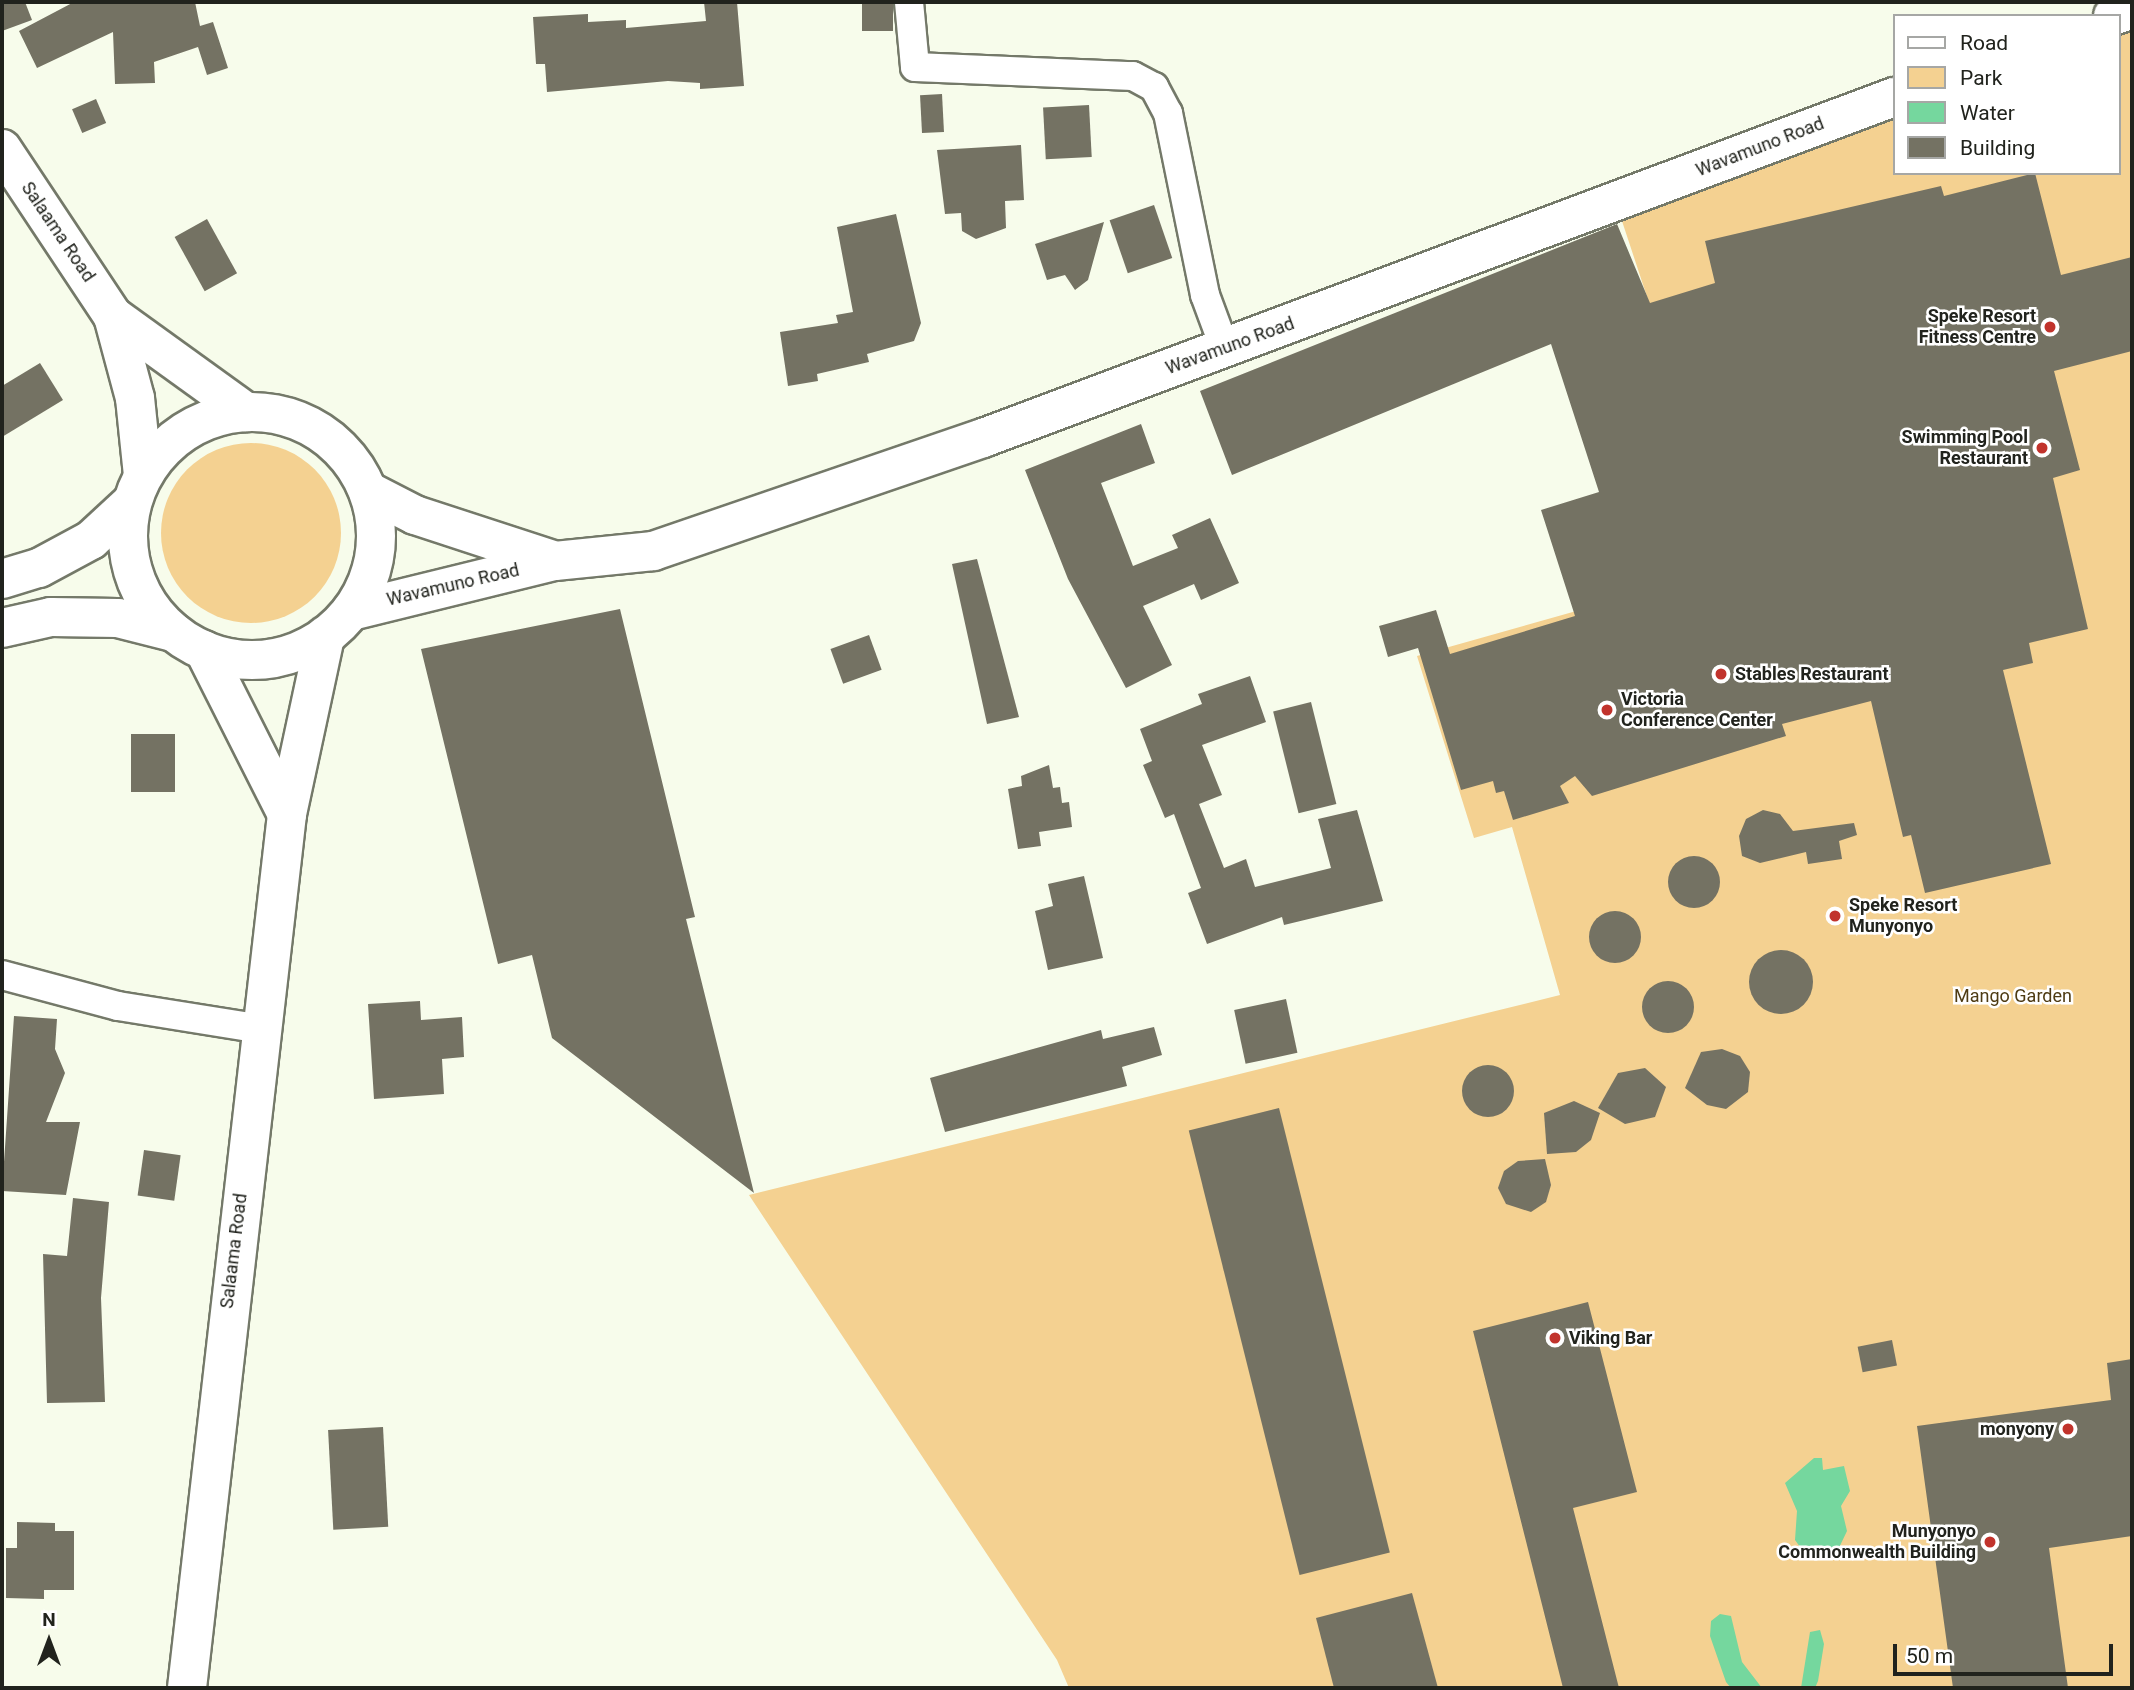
<!DOCTYPE html>
<style>
body{margin:0}
#map{position:relative;width:2134px;height:1690px;overflow:hidden;background:#f7fceb;font-family:Roboto,sans-serif}
div>[style]{position:absolute}
.green>*{inset:0;background:#f4d191}
.round{border-radius:50%}
.water>*{inset:0;background:#75d79e}
.building>*{inset:0;background:#747263;transform-origin:0 0}
.roads{filter:drop-shadow(2px 0 #747969) drop-shadow(-2px 0 #747969) drop-shadow(0 2px #747969) drop-shadow(0 -2px #747969)}
.street>*{height:28px;margin:-14px;padding:0 14px;transform-origin:14px;border-radius:14px;background:#fff}
.secondary>*{height:38px;margin:-19px;padding:0 19px;transform-origin:19px;border-radius:19px;background:#fff}
.secondary>.ring{margin:-19px;padding:0;box-sizing:content-box;background:none;border:38px solid #fff;border-radius:50%}
.highway>*{height:38px;margin:-19px;padding:0 19px;transform-origin:19px;border-radius:19px;background:#fff}
.dots>*{width:19px;height:19px;translate:-50% -50%;box-sizing:border-box;border:4px solid #fff;border-radius:50%}
span{translate:-50% -50%;white-space:nowrap;text-align:center;line-height:1.15;-webkit-text-stroke:5px #fff;paint-order:stroke}
.street-label{font-size:18px;color:#21231d}
.poi-label{font-size:18px;color:#21231d;font-weight:700}
.right{translate:-100% -50%;text-align:right}
.left{translate:0 -50%;text-align:left}
.park-label{font-size:18px;color:#4e3b13}
.frame{position:absolute;inset:0;border:4px solid #21231d;pointer-events:none}
.legend{position:absolute;left:1893px;top:14px;width:228px;height:161px;box-sizing:border-box;background:#fff;border:2px solid #a6a7a5;margin:0;padding:9px 12px;list-style:none;font-size:21px;color:#21231d}
.legend li{display:flex;align-items:center;gap:14px;height:35px}
.legend b{width:35px;border:2px solid #a6a7a5}
.north{position:absolute;left:14px;top:1606px;width:70px;height:70px;-webkit-text-stroke:5px #fff;paint-order:stroke;rotate:0deg;font-size:19px;font-weight:700;line-height:28px;text-align:center;color:#21231d}
.north::after{content:'';display:block;margin:auto;width:24px;height:32px;background:#21231d;clip-path:polygon(50% 0,100% 100%,50% 72%,0 100%)}
.scale{position:absolute;left:1893px;top:1644px;width:220px;height:32px;box-sizing:border-box;border:4px solid #21231d;border-top:0;padding-left:9px;font-size:21px;line-height:24px;white-space:nowrap;color:#21231d;-webkit-text-stroke:5px #fff;paint-order:stroke}
</style>
<div id="map">
<div class="green">
<div style="clip-path:polygon(2132px 26px,2132px 1688px,1069px 1688px,1057px 1660px,749px 1195px,1560px 995px,1512px 827px,1474px 838px,1417px 656px,1736px 566px,1620px 215px,1894px 114px,1894px 173px,2118px 173px,2118px 31px)"></div>
<div class="round" style="left:161px;top:443px;width:180px;height:180px"></div>
</div>
<div class="water">
<div style="clip-path:polygon(1814px 1458px,1822px 1458px,1823px 1470px,1844px 1466px,1850px 1491px,1841px 1506px,1847px 1531px,1837px 1552px,1821px 1547px,1808px 1558px,1795px 1540px,1797px 1511px,1785px 1483px)"></div>
<div style="clip-path:polygon(1720px 1614px,1731px 1616px,1742px 1662px,1762px 1688px,1731px 1688px,1726px 1682px,1710px 1636px,1711px 1621px)"></div>
<div style="clip-path:polygon(1820px 1630px,1824px 1644px,1818px 1681px,1815px 1688px,1801px 1688px,1810px 1632px)"></div>
</div>
<div class="building">
<div style="clip-path:polygon(2px 2px,25px 2px,32px 20px,2px 31px)"></div>
<div style="clip-path:polygon(74px 2px,195px 2px,200px 26px,213px 22px,228px 68px,207px 75px,198px 47px,154px 62px,155px 83px,115px 84px,113px 32px,37px 68px,19px 31px)"></div>
<div style="clip-path:polygon(704px 2px,737px 2px,744px 86px,700px 89px,700px 83px,668px 81px,547px 92px,545px 64px,536px 64px,533px 17px,588px 14px,588px 22px,626px 20px,626px 28px,706px 21px)"></div>
<div style="left:862px;top:2px;width:31px;height:29px"></div>
<div style="left:942px;top:94px;width:38px;height:22px;rotate:87deg"></div>
<div style="left:96px;top:99px;width:26px;height:26px;rotate:67deg"></div>
<div style="left:1089px;top:105px;width:52px;height:46px;rotate:87deg"></div>
<div style="clip-path:polygon(1021px 145px,1024px 200px,1005px 201px,1006px 228px,976px 239px,962px 231px,961px 213px,945px 214px,937px 150px)"></div>
<div style="clip-path:polygon(2035px 173px,2061px 275px,2132px 257px,2132px 351px,2054px 371px,2080px 470px,2053px 478px,2088px 629px,2029px 643px,2033px 663px,2003px 670px,2051px 864px,1925px 893px,1911px 835px,1903px 837px,1871px 701px,1782px 724px,1786px 736px,1592px 796px,1575px 776px,1560px 786px,1569px 803px,1513px 820px,1504px 791px,1496px 793px,1493px 781px,1461px 790px,1418px 648px,1388px 657px,1379px 626px,1436px 610px,1450px 654px,1575px 616px,1541px 510px,1599px 492px,1551px 344px,1232px 475px,1200px 391px,1617px 224px,1650px 303px,1715px 283px,1705px 241px,1941px 186px,1944px 196px)"></div>
<div style="left:1154px;top:205px;width:56px;height:47px;rotate:71deg"></div>
<div style="clip-path:polygon(896px 214px,921px 323px,914px 341px,867px 354px,869px 362px,817px 374px,818px 381px,788px 386px,780px 332px,838px 323px,836px 315px,853px 312px,837px 227px)"></div>
<div style="left:207px;top:219px;width:62px;height:37px;rotate:61deg"></div>
<div style="clip-path:polygon(1104px 222px,1088px 280px,1075px 290px,1065px 275px,1047px 280px,1035px 244px)"></div>
<div style="clip-path:polygon(40px 363px,63px 400px,2px 437px,2px 386px)"></div>
<div style="clip-path:polygon(1141px 424px,1155px 463px,1101px 483px,1133px 566px,1178px 548px,1172px 535px,1210px 518px,1239px 583px,1201px 600px,1194px 584px,1143px 606px,1172px 665px,1126px 688px,1068px 579px,1025px 470px)"></div>
<div style="clip-path:polygon(977px 559px,1019px 717px,987px 724px,952px 564px)"></div>
<div style="clip-path:polygon(620px 609px,695px 917px,686px 919px,754px 1193px,552px 1038px,532px 955px,498px 964px,421px 649px)"></div>
<div style="left:869px;top:635px;width:37px;height:41px;rotate:70deg"></div>
<div style="clip-path:polygon(1250px 676px,1266px 722px,1202px 745px,1222px 795px,1199px 804px,1224px 868px,1246px 859px,1255px 887px,1331px 868px,1318px 819px,1357px 810px,1383px 901px,1284px 925px,1282px 917px,1207px 944px,1188px 893px,1201px 888px,1174px 814px,1165px 818px,1143px 765px,1152px 761px,1140px 729px,1202px 704px,1198px 694px)"></div>
<div style="left:1311px;top:702px;width:105px;height:39px;rotate:76deg"></div>
<div style="left:131px;top:734px;width:44px;height:58px"></div>
<div style="clip-path:polygon(1049px 765px,1053px 788px,1060px 787px,1062px 803px,1069px 802px,1072px 827px,1039px 832px,1041px 846px,1018px 849px,1008px 789px,1022px 786px,1021px 776px)"></div>
<div style="clip-path:polygon(1763px 810px,1780px 814px,1793px 831px,1854px 823px,1857px 835px,1839px 841px,1842px 859px,1808px 864px,1806px 852px,1760px 863px,1742px 856px,1739px 836px,1746px 819px)"></div>
<div class="round" style="left:1668px;top:856px;width:52px;height:52px"></div>
<div style="clip-path:polygon(1084px 876px,1103px 958px,1048px 970px,1035px 911px,1053px 906px,1048px 884px)"></div>
<div class="round" style="left:1589px;top:911px;width:52px;height:52px"></div>
<div class="round" style="left:1749px;top:950px;width:64px;height:64px"></div>
<div class="round" style="left:1642px;top:981px;width:52px;height:52px"></div>
<div style="left:1286px;top:999px;width:55px;height:53px;rotate:78deg"></div>
<div style="clip-path:polygon(420px 1001px,421px 1020px,462px 1017px,464px 1057px,442px 1059px,444px 1094px,374px 1099px,368px 1004px)"></div>
<div style="clip-path:polygon(14px 1016px,57px 1019px,55px 1049px,65px 1073px,46px 1122px,80px 1122px,66px 1195px,2px 1191px)"></div>
<div style="clip-path:polygon(1154px 1027px,1162px 1055px,1122px 1067px,1127px 1086px,945px 1132px,930px 1078px,1101px 1030px,1103px 1039px)"></div>
<div style="clip-path:polygon(1722px 1049px,1740px 1056px,1750px 1072px,1748px 1092px,1726px 1109px,1707px 1105px,1685px 1088px,1701px 1052px)"></div>
<div class="round" style="left:1462px;top:1065px;width:52px;height:52px"></div>
<div style="clip-path:polygon(1645px 1068px,1666px 1087px,1655px 1117px,1625px 1124px,1598px 1108px,1618px 1073px)"></div>
<div style="clip-path:polygon(1574px 1101px,1600px 1113px,1591px 1140px,1576px 1152px,1547px 1154px,1544px 1113px)"></div>
<div style="left:1279px;top:1108px;width:458px;height:93px;rotate:76deg"></div>
<div style="left:144px;top:1150px;width:37px;height:46px;rotate:8deg"></div>
<div style="clip-path:polygon(1545px 1159px,1551px 1185px,1546px 1202px,1531px 1212px,1506px 1204px,1498px 1188px,1504px 1171px,1518px 1161px)"></div>
<div style="clip-path:polygon(73px 1198px,109px 1202px,101px 1298px,105px 1402px,47px 1403px,43px 1254px,67px 1256px)"></div>
<div style="clip-path:polygon(1588px 1302px,1637px 1492px,1573px 1508px,1619px 1688px,1563px 1688px,1473px 1331px)"></div>
<div style="left:1892px;top:1340px;width:26px;height:35px;rotate:79deg"></div>
<div style="clip-path:polygon(2132px 1359px,2132px 1536px,2049px 1548px,2068px 1688px,1953px 1688px,1917px 1426px,2111px 1400px,2107px 1363px)"></div>
<div style="left:383px;top:1427px;width:100px;height:55px;rotate:87deg"></div>
<div style="clip-path:polygon(17px 1522px,55px 1523px,55px 1531px,74px 1531px,74px 1590px,44px 1590px,44px 1599px,6px 1598px,6px 1548px,17px 1548px)"></div>
<div style="clip-path:polygon(1412px 1593px,1438px 1688px,1334px 1688px,1316px 1618px)"></div>
</div>
<div class="roads">
<div class="street">
<div style="left:909px;top:2px;width:65px;rotate:84.7deg"></div>
<div style="left:915px;top:67px;width:218px;rotate:2.4deg"></div>
<div style="left:1133px;top:76px;width:24px;rotate:28deg"></div>
<div style="left:1154px;top:87px;width:30px;rotate:62deg"></div>
<div style="left:1168px;top:113px;width:186px;rotate:78.5deg"></div>
<div style="left:1205px;top:295px;width:58px;rotate:69.7deg"></div>
<div style="left:2px;top:975px;width:120px;rotate:15deg"></div>
<div style="left:118px;top:1006px;width:145px;rotate:9.1deg"></div>
</div>
<div class="secondary">
<div style="left:2113px;top:16px;width:20px;rotate:-20deg"></div>
<div style="left:2px;top:149px;width:201px;rotate:56.4deg"></div>
<div style="left:113px;top:316px;width:85px;rotate:75deg"></div>
<div style="left:135px;top:398px;width:78px;rotate:84.1deg"></div>
<div style="left:113px;top:316px;width:164px;rotate:35.8deg"></div>
<div class="ring" style="left:128px;top:412px;width:210px;height:210px"></div>
<div style="left:368px;top:491px;width:53px;rotate:27.1deg"></div>
<div style="left:415px;top:515px;width:142px;rotate:18.1deg"></div>
<div style="left:351px;top:611px;width:210px;rotate:-13.8deg"></div>
<div style="left:555px;top:561px;width:99px;rotate:-5.8deg"></div>
<div style="left:653px;top:551px;width:349px;rotate:-18.9deg"></div>
<div style="left:983px;top:438px;width:973px;rotate:-20.52deg"></div>
<div style="left:204px;top:650px;width:184px;rotate:63.2deg"></div>
<div style="left:187px;top:1688px;width:880px;rotate:-83.47deg"></div>
<div style="left:287px;top:814px;width:182px;rotate:-77.9deg"></div>
</div>
<div class="highway">
<div style="left:2px;top:579px;width:39px;rotate:-17deg"></div>
<div style="left:39px;top:568px;width:59px;rotate:-28.3deg"></div>
<div style="left:91px;top:540px;width:56px;rotate:-42.8deg"></div>
<div style="left:2px;top:628px;width:50px;rotate:-12.7deg"></div>
<div style="left:51px;top:617px;width:67px;rotate:0.9deg"></div>
<div style="left:118px;top:618px;width:57px;rotate:14.3deg"></div>
</div>
</div>
<div class="dots">
<div style="left:2050px;top:327px;background:#c1332c"></div>
<div style="left:2042px;top:448px;background:#c1332c"></div>
<div style="left:1721px;top:674px;background:#c1332c"></div>
<div style="left:1607px;top:710px;background:#c1332c"></div>
<div style="left:1835px;top:916px;background:#c1332c"></div>
<div style="left:1555px;top:1338px;background:#c1332c"></div>
<div style="left:2068px;top:1429px;background:#c1332c"></div>
<div style="left:1990px;top:1542px;background:#c1332c"></div>
</div>
<div class="street-label">
<span style="left:1760px;top:147px;rotate:-21deg">Wavamuno Road</span>
<span style="left:58px;top:232px;rotate:56deg">Salaama Road</span>
<span style="left:1230px;top:346px;rotate:-20deg">Wavamuno Road</span>
<span style="left:453px;top:585px;rotate:-13deg">Wavamuno Road</span>
<span style="left:234px;top:1251px;rotate:-83deg">Salaama Road</span>
</div>
<div class="poi-label">
<span class="right" style="left:2036px;top:327px">Speke Resort<br>Fitness Centre</span>
<span class="right" style="left:2028px;top:448px">Swimming Pool<br>Restaurant</span>
<span class="left" style="left:1735px;top:674px">Stables Restaurant</span>
<span class="left" style="left:1621px;top:710px">Victoria<br>Conference Center</span>
<span class="left" style="left:1849px;top:916px">Speke Resort<br>Munyonyo</span>
<span class="left" style="left:1569px;top:1338px">Viking Bar</span>
<span class="right" style="left:2054px;top:1429px">monyony</span>
<span class="right" style="left:1976px;top:1542px">Munyonyo<br>Commonwealth Building</span>
</div>
<div class="park-label">
<span style="left:2013px;top:996px">Mango Garden</span>
</div>
<div class="frame"></div>
<ul class="legend">
<li><b style="height:9px;background:#fff"></b>Road</li>
<li><b style="height:19px;background:#f4d191"></b>Park</li>
<li><b style="height:19px;background:#75d79e"></b>Water</li>
<li><b style="height:19px;background:#747263"></b>Building</li>
</ul>
<div class="north">N</div>
<div class="scale">50 m</div>
</div>
